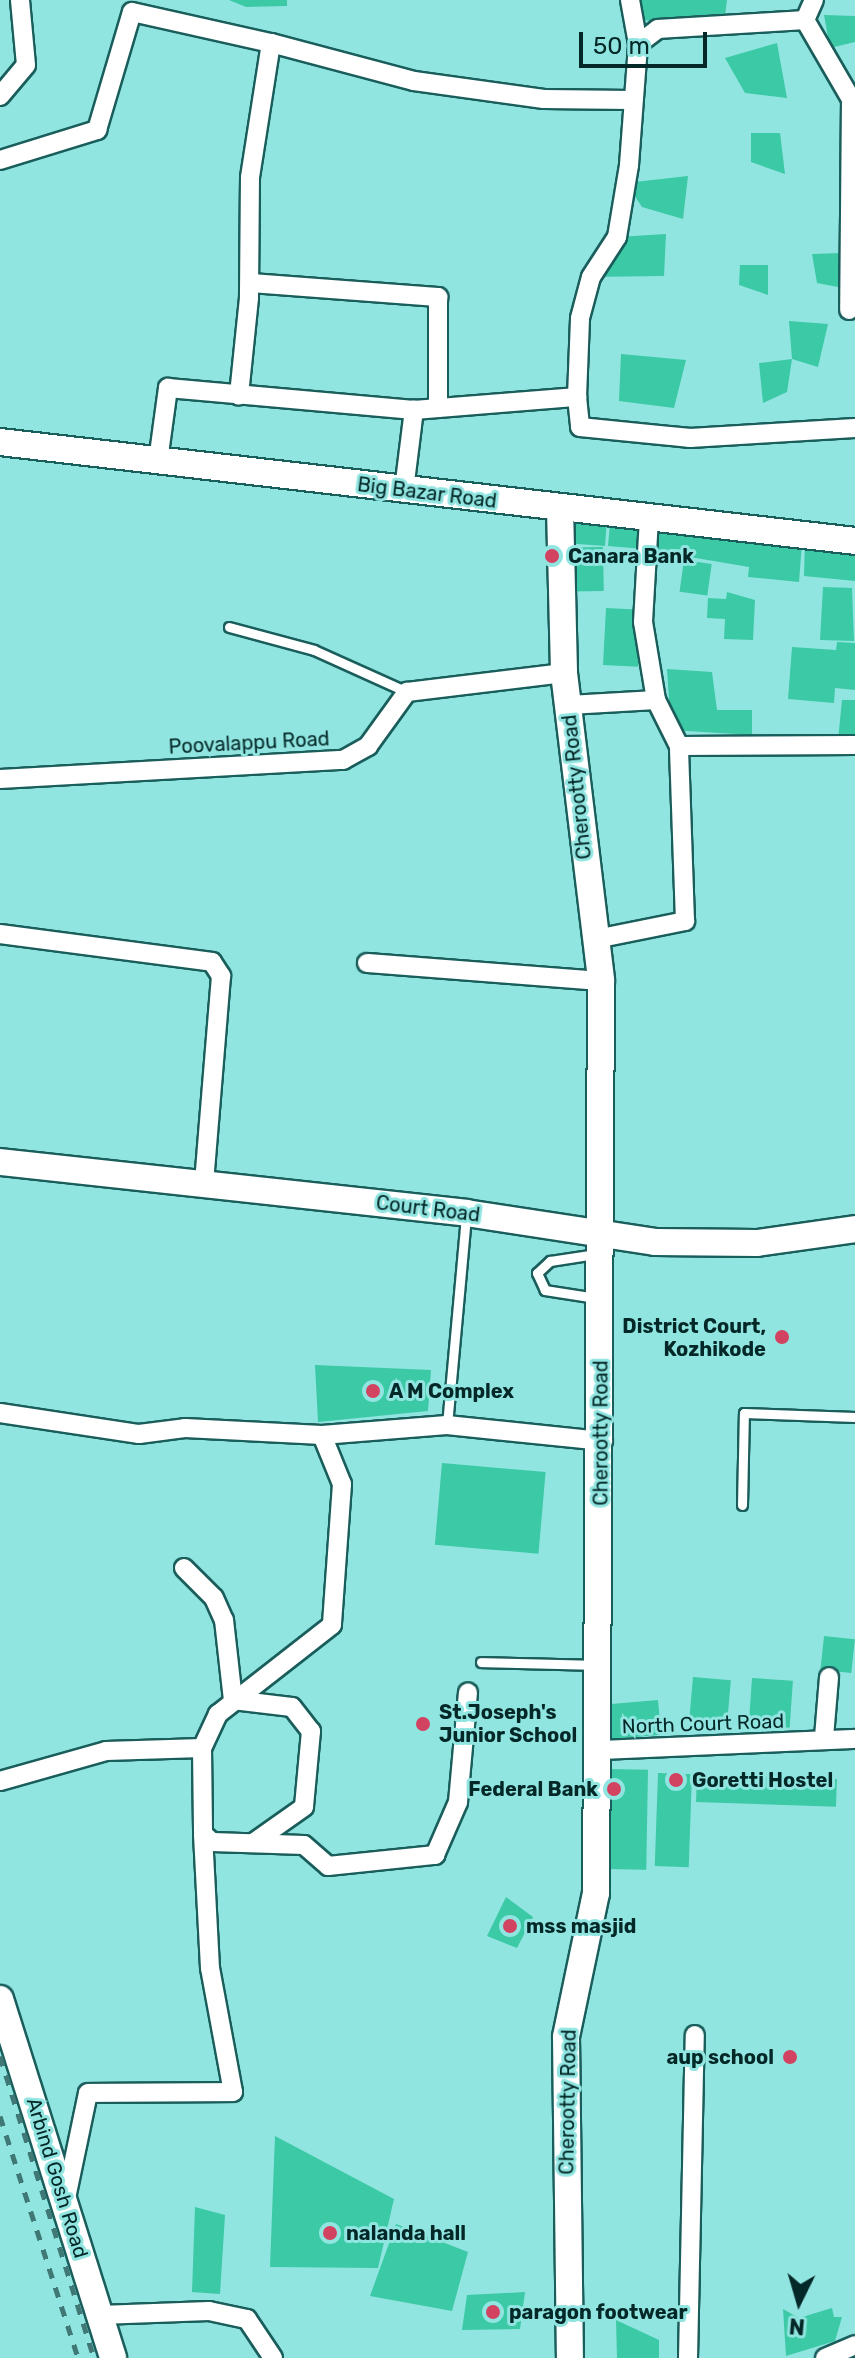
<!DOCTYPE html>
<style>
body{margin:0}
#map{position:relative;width:855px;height:2358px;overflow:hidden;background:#91e5e1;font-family:Rubik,sans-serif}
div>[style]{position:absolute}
.building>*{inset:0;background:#3cc9a5;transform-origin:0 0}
.roads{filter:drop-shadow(2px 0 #1a5e5c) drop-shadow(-2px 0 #1a5e5c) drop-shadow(0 2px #1a5e5c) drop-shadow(0 -2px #1a5e5c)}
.lane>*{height:9px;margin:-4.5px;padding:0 4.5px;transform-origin:4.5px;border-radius:4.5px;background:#fff}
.street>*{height:18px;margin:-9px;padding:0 9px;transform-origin:9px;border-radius:9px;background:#fff}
.secondary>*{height:26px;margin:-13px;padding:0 13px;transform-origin:13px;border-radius:13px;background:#fff}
.rail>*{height:5px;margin-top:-2.5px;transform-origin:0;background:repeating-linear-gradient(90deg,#3f7875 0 10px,transparent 0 20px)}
.dots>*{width:22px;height:22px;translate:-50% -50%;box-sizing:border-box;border:4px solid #91e5e1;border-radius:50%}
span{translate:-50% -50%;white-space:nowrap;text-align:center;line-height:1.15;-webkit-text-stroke:6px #91e5e1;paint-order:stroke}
.street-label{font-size:20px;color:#032827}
.poi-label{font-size:20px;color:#032827;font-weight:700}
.left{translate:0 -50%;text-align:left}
.right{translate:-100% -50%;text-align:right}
.north{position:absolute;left:759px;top:2262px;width:80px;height:80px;-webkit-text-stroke:6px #91e5e1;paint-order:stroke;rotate:185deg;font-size:22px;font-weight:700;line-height:32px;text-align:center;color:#032827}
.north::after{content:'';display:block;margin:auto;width:28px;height:36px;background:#032827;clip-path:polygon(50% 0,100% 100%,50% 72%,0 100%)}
.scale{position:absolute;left:579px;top:32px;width:128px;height:36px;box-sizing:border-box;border:4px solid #032827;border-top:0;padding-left:10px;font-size:24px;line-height:28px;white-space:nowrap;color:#032827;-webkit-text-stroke:6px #91e5e1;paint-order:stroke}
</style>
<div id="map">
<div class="building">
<div style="clip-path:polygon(229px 0,287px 0,287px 6px,246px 7px)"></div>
<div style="clip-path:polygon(640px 0,727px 0,724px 24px,634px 20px)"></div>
<div style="clip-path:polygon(824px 15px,855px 16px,855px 42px,830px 48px)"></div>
<div style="clip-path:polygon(777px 43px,787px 98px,745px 93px,725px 58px)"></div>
<div style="clip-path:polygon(751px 133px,780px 133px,785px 174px,751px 162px)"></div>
<div style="clip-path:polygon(688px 176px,683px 219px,642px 207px,626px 183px)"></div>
<div style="clip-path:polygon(666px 234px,664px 276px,591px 277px,617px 237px)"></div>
<div style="clip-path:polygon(841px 253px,838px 287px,817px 283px,812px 254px)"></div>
<div style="clip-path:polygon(740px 265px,768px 265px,768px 295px,739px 285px)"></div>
<div style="clip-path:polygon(789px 321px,828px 324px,818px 367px,792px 359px,787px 392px,763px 403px,759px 363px,792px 359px)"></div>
<div style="clip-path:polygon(621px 354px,686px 360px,674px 408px,619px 401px)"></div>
<div style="clip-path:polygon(571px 517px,607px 520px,605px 546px,563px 543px)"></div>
<div style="left:610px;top:523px;width:36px;height:23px;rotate:5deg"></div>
<div style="clip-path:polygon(653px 528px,802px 543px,799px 582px,748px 577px,749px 567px,660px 552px,652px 548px)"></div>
<div style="clip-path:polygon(805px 540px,855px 546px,855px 581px,804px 576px)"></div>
<div style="left:603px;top:547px;width:44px;height:33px;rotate:89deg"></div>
<div style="left:684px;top:560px;width:28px;height:32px;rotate:8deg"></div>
<div style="clip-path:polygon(823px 587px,852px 588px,854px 641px,820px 640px)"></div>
<div style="clip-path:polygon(727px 592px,755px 600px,753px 640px,724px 639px,725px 619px,707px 618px,708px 598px,726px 599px)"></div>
<div style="left:606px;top:608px;width:35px;height:57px;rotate:3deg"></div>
<div style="clip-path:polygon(837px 642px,855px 643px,855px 690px,835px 688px,834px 703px,788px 699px,792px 647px,836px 650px)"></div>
<div style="clip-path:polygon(667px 669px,712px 672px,717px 710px,752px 710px,752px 735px,671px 730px)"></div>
<div style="clip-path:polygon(842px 700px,855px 700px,855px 740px,838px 740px)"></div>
<div style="clip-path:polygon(315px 1365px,431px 1370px,428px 1411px,318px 1422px)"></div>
<div style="left:442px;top:1463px;width:104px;height:82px;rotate:5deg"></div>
<div style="left:824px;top:1636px;width:31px;height:34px;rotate:6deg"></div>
<div style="left:693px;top:1677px;width:38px;height:45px;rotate:5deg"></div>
<div style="left:752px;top:1678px;width:41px;height:47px;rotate:4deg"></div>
<div style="left:658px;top:1700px;width:35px;height:53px;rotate:85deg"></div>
<div style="left:608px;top:1769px;width:40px;height:100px;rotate:1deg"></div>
<div style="left:658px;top:1773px;width:34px;height:93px;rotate:2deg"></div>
<div style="left:697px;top:1774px;width:140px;height:28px;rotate:2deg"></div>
<div style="clip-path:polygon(506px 1897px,533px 1917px,517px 1948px,487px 1936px)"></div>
<div style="clip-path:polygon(275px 2136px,394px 2199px,378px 2268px,270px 2267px)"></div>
<div style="clip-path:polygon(195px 2207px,225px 2215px,220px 2294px,192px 2292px)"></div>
<div style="clip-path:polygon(396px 2224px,468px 2252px,452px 2311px,370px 2296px)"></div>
<div style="clip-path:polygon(525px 2292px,520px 2329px,462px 2330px,467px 2295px)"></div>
<div style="clip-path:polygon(832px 2308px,834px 2317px,842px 2317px,835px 2341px,786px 2356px,783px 2309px,799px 2318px)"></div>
<div style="clip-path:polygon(616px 2320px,659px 2340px,659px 2358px,617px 2358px)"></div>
</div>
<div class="roads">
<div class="lane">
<div style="left:229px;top:627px;width:88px;rotate:15.1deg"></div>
<div style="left:314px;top:650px;width:102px;rotate:24.3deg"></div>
<div style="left:596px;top:1298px;width:52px;rotate:-171.1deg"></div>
<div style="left:545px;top:1290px;width:19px;rotate:-115deg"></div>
<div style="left:537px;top:1273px;width:18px;rotate:-43deg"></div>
<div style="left:550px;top:1261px;width:47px;rotate:-8.7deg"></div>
<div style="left:447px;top:1425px;width:209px;rotate:-84.8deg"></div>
<div style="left:742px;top:1505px;width:92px;rotate:-88.8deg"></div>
<div style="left:744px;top:1413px;width:111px;rotate:2.1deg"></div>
<div style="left:481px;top:1662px;width:114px;rotate:1.5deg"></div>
</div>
<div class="street">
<div style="left:805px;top:20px;width:91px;rotate:59.8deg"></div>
<div style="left:851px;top:99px;width:211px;rotate:90.5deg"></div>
<div style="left:805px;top:20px;width:22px;rotate:-66deg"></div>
<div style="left:271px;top:43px;width:148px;rotate:14.9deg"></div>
<div style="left:414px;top:81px;width:131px;rotate:7.9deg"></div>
<div style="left:544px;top:99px;width:87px;rotate:0.7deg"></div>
<div style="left:638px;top:44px;width:25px;rotate:-37deg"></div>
<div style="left:658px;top:29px;width:147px;rotate:-3.5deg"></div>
<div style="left:0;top:96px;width:40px;rotate:-50deg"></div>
<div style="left:26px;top:65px;width:65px;rotate:-95.3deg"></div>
<div style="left:0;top:160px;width:102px;rotate:-17.2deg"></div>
<div style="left:97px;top:130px;width:123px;rotate:-73.5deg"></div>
<div style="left:132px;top:12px;width:142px;rotate:12.6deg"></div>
<div style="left:271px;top:43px;width:136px;rotate:98.9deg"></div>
<div style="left:250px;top:177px;width:121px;rotate:90.5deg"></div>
<div style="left:249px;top:298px;width:98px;rotate:95.9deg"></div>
<div style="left:250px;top:283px;width:189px;rotate:4.3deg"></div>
<div style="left:438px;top:297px;width:111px;rotate:90deg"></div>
<div style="left:577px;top:397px;width:79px;rotate:-87.8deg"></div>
<div style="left:580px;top:318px;width:42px;rotate:-75deg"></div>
<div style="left:591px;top:277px;width:48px;rotate:-57deg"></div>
<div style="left:617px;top:237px;width:73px;rotate:-80.5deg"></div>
<div style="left:629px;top:165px;width:121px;rotate:-85.7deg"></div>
<div style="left:638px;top:44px;width:45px;rotate:-100.3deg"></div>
<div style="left:158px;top:461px;width:74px;rotate:-82.2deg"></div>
<div style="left:168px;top:388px;width:247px;rotate:5.1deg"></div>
<div style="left:414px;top:410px;width:164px;rotate:-4.6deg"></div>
<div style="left:577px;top:397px;width:30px;rotate:84deg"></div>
<div style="left:580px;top:427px;width:111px;rotate:5.7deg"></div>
<div style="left:690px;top:438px;width:165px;rotate:-3.5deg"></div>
<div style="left:404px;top:490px;width:81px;rotate:-82.9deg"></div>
<div style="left:649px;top:518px;width:104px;rotate:93.3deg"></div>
<div style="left:643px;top:622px;width:79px;rotate:80.5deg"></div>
<div style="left:569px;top:705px;width:87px;rotate:-3.3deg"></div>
<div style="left:656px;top:700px;width:51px;rotate:63.4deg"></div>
<div style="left:679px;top:746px;width:176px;rotate:-0.3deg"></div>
<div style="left:0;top:779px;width:344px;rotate:-3.2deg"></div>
<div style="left:343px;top:760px;width:29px;rotate:-29deg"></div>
<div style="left:368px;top:746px;width:67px;rotate:-54.2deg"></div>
<div style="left:407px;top:692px;width:158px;rotate:-6.9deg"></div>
<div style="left:0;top:934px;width:214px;rotate:7.5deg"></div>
<div style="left:212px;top:962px;width:17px;rotate:57deg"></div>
<div style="left:221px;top:976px;width:209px;rotate:94.7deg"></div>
<div style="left:596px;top:939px;width:91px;rotate:-11.4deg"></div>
<div style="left:685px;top:921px;width:175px;rotate:-92deg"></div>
<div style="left:367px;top:963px;width:235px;rotate:4.4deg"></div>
<div style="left:0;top:1413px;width:141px;rotate:8.6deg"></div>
<div style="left:139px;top:1434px;width:46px;rotate:-7.4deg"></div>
<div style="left:185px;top:1428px;width:137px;rotate:2.9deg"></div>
<div style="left:322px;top:1435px;width:125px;rotate:-4.6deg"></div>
<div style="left:447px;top:1425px;width:157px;rotate:5.9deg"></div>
<div style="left:322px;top:1435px;width:53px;rotate:67.8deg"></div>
<div style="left:342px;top:1484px;width:141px;rotate:94.1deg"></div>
<div style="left:332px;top:1625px;width:145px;rotate:142deg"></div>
<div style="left:218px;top:1714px;width:38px;rotate:115deg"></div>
<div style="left:202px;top:1748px;width:86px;rotate:89.3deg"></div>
<div style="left:203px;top:1834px;width:12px;rotate:42deg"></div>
<div style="left:212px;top:1842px;width:92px;rotate:1.9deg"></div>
<div style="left:304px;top:1845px;width:32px;rotate:41deg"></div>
<div style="left:328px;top:1866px;width:108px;rotate:-5.9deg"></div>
<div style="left:435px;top:1855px;width:58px;rotate:-66.5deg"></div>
<div style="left:458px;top:1802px;width:110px;rotate:-84.8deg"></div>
<div style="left:184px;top:1568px;width:42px;rotate:45deg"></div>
<div style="left:214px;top:1598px;width:24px;rotate:66deg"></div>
<div style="left:224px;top:1620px;width:81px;rotate:83.6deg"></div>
<div style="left:233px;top:1700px;width:59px;rotate:6.8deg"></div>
<div style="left:292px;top:1707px;width:31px;rotate:52deg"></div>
<div style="left:311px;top:1731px;width:76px;rotate:95.3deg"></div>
<div style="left:304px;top:1807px;width:62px;rotate:144.8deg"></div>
<div style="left:824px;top:1737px;width:60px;rotate:-85.2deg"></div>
<div style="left:599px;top:1750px;width:256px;rotate:-2.5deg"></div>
<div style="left:0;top:1781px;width:110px;rotate:-15.8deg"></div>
<div style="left:106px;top:1751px;width:96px;rotate:-1.8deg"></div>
<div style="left:65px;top:2203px;width:112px;rotate:-78.2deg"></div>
<div style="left:88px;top:2093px;width:145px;rotate:-0.4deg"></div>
<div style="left:233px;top:2092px;width:126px;rotate:-100.5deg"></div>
<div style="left:210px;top:1968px;width:134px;rotate:-93deg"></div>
<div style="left:100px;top:2315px;width:109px;rotate:-2.1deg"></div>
<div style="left:209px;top:2311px;width:39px;rotate:12deg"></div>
<div style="left:247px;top:2319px;width:47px;rotate:56.3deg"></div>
<div style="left:688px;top:2358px;width:323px;rotate:-88.8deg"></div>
<div style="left:825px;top:2358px;width:33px;rotate:-23deg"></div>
</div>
<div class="secondary">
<div style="left:0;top:442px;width:861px;rotate:6.6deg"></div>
<div style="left:560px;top:508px;width:165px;rotate:88.6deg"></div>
<div style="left:564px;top:673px;width:310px;rotate:83.1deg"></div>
<div style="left:601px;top:981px;width:912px;rotate:90.31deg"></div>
<div style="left:596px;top:1893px;width:147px;rotate:101.8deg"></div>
<div style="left:566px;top:2037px;width:321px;rotate:89.3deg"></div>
<div style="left:0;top:1162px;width:469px;rotate:6.2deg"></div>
<div style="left:466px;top:1213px;width:191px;rotate:8.7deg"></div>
<div style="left:655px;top:1242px;width:102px;rotate:0.6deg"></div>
<div style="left:757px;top:1243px;width:99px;rotate:-8.1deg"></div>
<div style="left:0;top:1999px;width:376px;rotate:72.5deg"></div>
</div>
</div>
<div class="rail">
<div style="left:0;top:2056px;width:316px;rotate:72.7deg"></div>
<div style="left:0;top:2116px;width:254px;rotate:72.1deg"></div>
</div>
<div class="dots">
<div style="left:552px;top:556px;background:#d24261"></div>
<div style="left:782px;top:1337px;background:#d24261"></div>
<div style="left:373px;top:1391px;background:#d24261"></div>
<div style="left:423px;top:1724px;background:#d24261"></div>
<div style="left:676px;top:1780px;background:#d24261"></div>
<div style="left:614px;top:1789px;background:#d24261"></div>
<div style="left:510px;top:1926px;background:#d24261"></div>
<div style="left:790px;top:2057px;background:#d24261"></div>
<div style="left:330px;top:2233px;background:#d24261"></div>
<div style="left:493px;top:2312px;background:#d24261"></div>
</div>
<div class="street-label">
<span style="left:427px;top:493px;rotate:7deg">Big Bazar Road</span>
<span style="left:249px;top:743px;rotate:-3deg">Poovalappu Road</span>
<span style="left:577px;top:787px;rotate:-96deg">Cherootty Road</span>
<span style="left:428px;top:1209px;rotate:7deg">Court Road</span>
<span style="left:601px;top:1433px;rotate:-90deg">Cherootty Road</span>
<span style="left:703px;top:1724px;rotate:-2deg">North Court Road</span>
<span style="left:568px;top:2102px;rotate:-89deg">Cherootty Road</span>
<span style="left:57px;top:2178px;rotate:73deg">Arbind Gosh Road</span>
</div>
<div class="poi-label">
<span class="left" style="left:568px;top:556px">Canara Bank</span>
<span class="right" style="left:766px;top:1338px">District Court,<br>Kozhikode</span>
<span class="left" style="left:389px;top:1391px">A M Complex</span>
<span class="left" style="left:439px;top:1724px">St.Joseph's<br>Junior School</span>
<span class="left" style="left:692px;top:1780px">Goretti Hostel</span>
<span class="right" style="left:598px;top:1789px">Federal Bank</span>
<span class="left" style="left:526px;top:1926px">mss masjid</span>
<span class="right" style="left:774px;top:2057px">aup school</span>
<span class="left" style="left:346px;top:2233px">nalanda hall</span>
<span class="left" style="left:509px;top:2312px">paragon footwear</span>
</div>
<div class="north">N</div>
<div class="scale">50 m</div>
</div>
